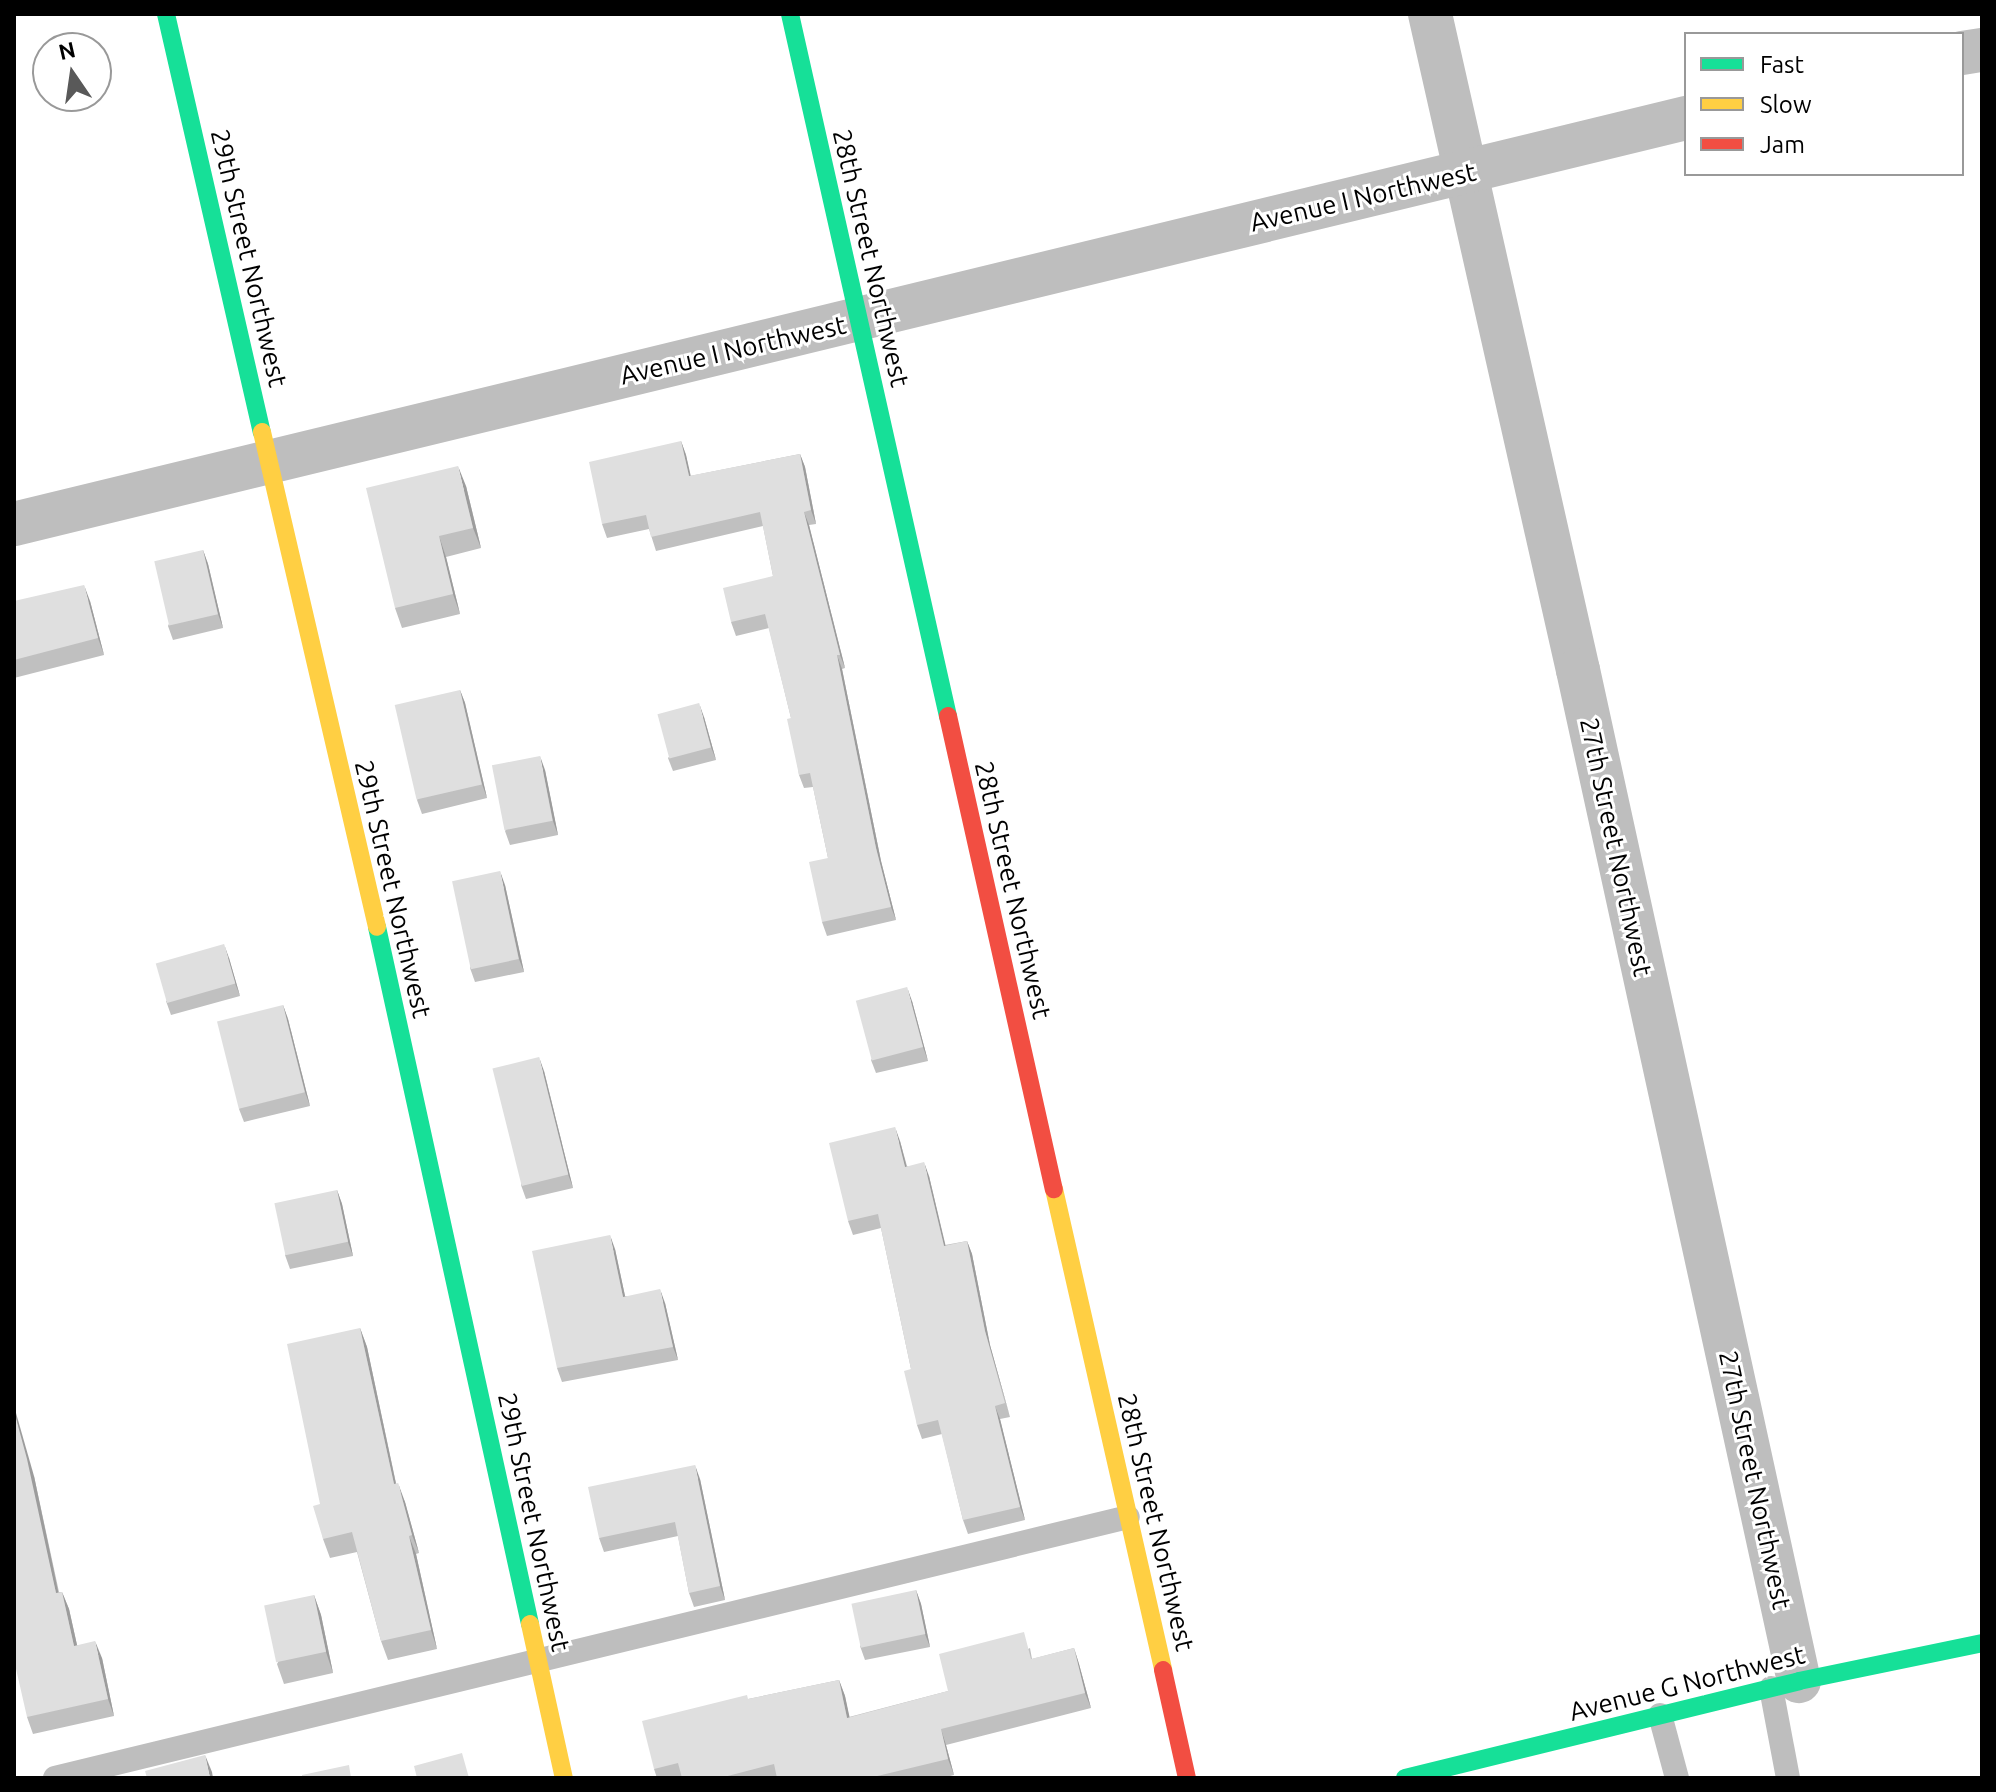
<!DOCTYPE html>
<style>
body{margin:0}
#map{position:relative;width:1996px;height:1792px;overflow:hidden;background:#fff;font-family:Ubuntu,sans-serif}
div>[style]{position:absolute}
.lane>*{height:24px;margin:-12px;padding:0 12px;transform-origin:12px;border-radius:12px;background:#bebebe}
.street>*{height:44px;margin:-22px;padding:0 22px;transform-origin:22px;border-radius:22px;background:#bebebe}
.fast>*{height:18px;margin:-9px;padding:0 9px;transform-origin:9px;border-radius:9px;background:#16e098}
.slow>*{height:18px;margin:-9px;padding:0 9px;transform-origin:9px;border-radius:9px;background:#ffcf43}
.jam>*{height:18px;margin:-9px;padding:0 9px;transform-origin:9px;border-radius:9px;background:#f24e42}
.wall>*{inset:0;background:#c0c0c0}
.shaded-wall>*{inset:0;background:#9c9c9c}
.building>*{inset:0;background:#dfdfdf;transform-origin:0 0}
span{translate:-50% -50%;white-space:nowrap;text-align:center;line-height:1.15;-webkit-text-stroke:6px #fff;paint-order:stroke}
.street-label{font-size:26px;color:#000}
.frame{position:absolute;inset:0;border:16px solid #000;pointer-events:none}
.legend{position:absolute;left:1684px;top:32px;width:280px;height:144px;box-sizing:border-box;background:#fff;border:2px solid #999;margin:0;padding:10px 14px;list-style:none;font-size:24px;color:#000}
.legend li{display:flex;align-items:center;gap:16px;height:40px}
.legend b{width:40px;border:2px solid #999}
.north{position:absolute;left:32px;top:32px;width:80px;height:80px;box-sizing:border-box;background:#fff;border:2px solid #999;border-radius:50%;rotate:347deg;font-size:22px;font-weight:700;line-height:32px;text-align:center;color:#000}
.north::after{content:'';display:block;margin:auto;width:28px;height:36px;background:#595959;clip-path:polygon(50% 0,100% 100%,50% 72%,0 100%)}
</style>
<div id="map">
<div class="lane">
<div style="left:1771px;top:1688px;width:92px;rotate:79.3deg"></div>
<div style="left:1660px;top:1715px;width:65px;rotate:74.9deg"></div>
<div style="left:55px;top:1778px;width:1104px;rotate:-13.67deg"></div>
</div>
<div class="street">
<div style="left:1430px;top:14px;width:672px;rotate:77.29deg"></div>
<div style="left:1578px;top:670px;width:1035px;rotate:77.67deg"></div>
<div style="left:1962px;top:53px;width:20px;rotate:-9deg"></div>
<div style="left:14px;top:524px;width:1721px;rotate:-13.65deg"></div>
</div>
<div class="fast">
<div style="left:166px;top:14px;width:429px;rotate:77.1deg"></div>
<div style="left:790px;top:14px;width:720px;rotate:77.32deg"></div>
<div style="left:377px;top:927px;width:714px;rotate:77.62deg"></div>
<div style="left:1405px;top:1778px;width:406px;rotate:-13.8deg"></div>
<div style="left:1799px;top:1681px;width:187px;rotate:-11.7deg"></div>
</div>
<div class="slow">
<div style="left:262px;top:432px;width:508px;rotate:76.92deg"></div>
<div style="left:1054px;top:1189px;width:493px;rotate:77.2deg"></div>
<div style="left:530px;top:1624px;width:158px;rotate:77.6deg"></div>
</div>
<div class="jam">
<div style="left:948px;top:716px;width:485px;rotate:77.4deg"></div>
<div style="left:1163px;top:1670px;width:111px;rotate:77.5deg"></div>
</div>
<div class="wall">
<div style="clip-path:polygon(681px 441px,686px 455px,690px 476px,800px 454px,805px 467px,816px 524px,809px 525px,845px 668px,842px 669px,881px 861px,896px 920px,827px 936px,822px 922px,828px 858px,813px 787px,804px 788px,799px 775px,791px 718px,769px 628px,736px 636px,731px 622px,773px 576px,763px 526px,656px 551px,649px 529px,607px 538px,602px 524px)"></div>
<div style="clip-path:polygon(466px 486px,481px 548px,446px 557px,460px 614px,402px 628px,395px 608px)"></div>
<div style="clip-path:polygon(203px 550px,208px 564px,223px 628px,173px 640px,168px 626px)"></div>
<div style="clip-path:polygon(14px 601px,90px 601px,104px 655px,14px 678px)"></div>
<div style="clip-path:polygon(460px 690px,465px 703px,487px 798px,422px 814px,417px 800px)"></div>
<div style="clip-path:polygon(704px 717px,716px 760px,673px 771px,668px 758px)"></div>
<div style="clip-path:polygon(545px 770px,558px 835px,510px 845px,505px 831px)"></div>
<div style="clip-path:polygon(505px 885px,524px 972px,475px 982px,470px 968px)"></div>
<div style="clip-path:polygon(229px 958px,240px 996px,171px 1015px,166px 1001px)"></div>
<div style="clip-path:polygon(912px 1001px,928px 1061px,876px 1073px,871px 1060px)"></div>
<div style="clip-path:polygon(283px 1005px,288px 1019px,310px 1106px,244px 1122px,239px 1109px)"></div>
<div style="clip-path:polygon(544px 1071px,573px 1188px,526px 1199px,521px 1185px)"></div>
<div style="clip-path:polygon(900px 1141px,907px 1166px,929px 1176px,945px 1245px,967px 1241px,972px 1254px,990px 1345px,1010px 1417px,1000px 1419px,1025px 1520px,968px 1534px,963px 1520px,942px 1434px,922px 1439px,917px 1425px,911px 1369px,881px 1228px,853px 1235px,848px 1221px)"></div>
<div style="clip-path:polygon(337px 1190px,342px 1204px,353px 1256px,290px 1269px,285px 1255px)"></div>
<div style="clip-path:polygon(615px 1249px,625px 1296px,665px 1303px,678px 1360px,562px 1382px,557px 1368px)"></div>
<div style="clip-path:polygon(360px 1328px,367px 1347px,396px 1483px,405px 1502px,419px 1553px,416px 1554px,437px 1649px,388px 1660px,381px 1641px,357px 1552px,330px 1558px,323px 1539px,320px 1504px)"></div>
<div style="clip-path:polygon(34px 1476px,59px 1592px,62px 1592px,69px 1609px,77px 1645px,102px 1658px,114px 1716px,33px 1734px,27px 1717px)"></div>
<div style="clip-path:polygon(700px 1479px,725px 1600px,694px 1607px,689px 1593px,678px 1536px,604px 1552px,599px 1538px)"></div>
<div style="clip-path:polygon(916px 1590px,921px 1604px,930px 1647px,865px 1660px,860px 1646px)"></div>
<div style="clip-path:polygon(314px 1595px,321px 1615px,333px 1673px,284px 1684px,277px 1664px)"></div>
<div style="clip-path:polygon(1030px 1648px,1032px 1659px,1074px 1648px,1079px 1664px,1091px 1708px,946px 1745px,954px 1775px,942px 1778px,657px 1778px,654px 1769px,748px 1699px,839px 1680px,845px 1696px,849px 1717px,948px 1691px)"></div>
</div>
<div class="shaded-wall">
<div style="clip-path:polygon(681px 441px,686px 455px,694px 490px,689px 476px)"></div>
<div style="clip-path:polygon(800px 454px,805px 467px,816px 524px,811px 510px)"></div>
<div style="clip-path:polygon(458px 466px,466px 486px,481px 548px,473px 528px)"></div>
<div style="clip-path:polygon(804px 512px,809px 525px,845px 668px,840px 655px)"></div>
<div style="clip-path:polygon(439px 536px,446px 557px,460px 614px,453px 594px)"></div>
<div style="clip-path:polygon(203px 550px,208px 564px,223px 628px,218px 614px)"></div>
<div style="clip-path:polygon(84px 585px,90px 601px,104px 655px,98px 638px)"></div>
<div style="clip-path:polygon(837px 655px,842px 669px,881px 861px,896px 920px,891px 907px,876px 848px)"></div>
<div style="clip-path:polygon(460px 690px,465px 703px,487px 798px,482px 784px)"></div>
<div style="clip-path:polygon(699px 703px,704px 717px,716px 760px,711px 747px)"></div>
<div style="clip-path:polygon(540px 756px,545px 770px,558px 835px,553px 821px)"></div>
<div style="clip-path:polygon(500px 871px,505px 885px,524px 972px,519px 959px)"></div>
<div style="clip-path:polygon(224px 944px,229px 958px,240px 996px,235px 983px)"></div>
<div style="clip-path:polygon(907px 987px,912px 1001px,928px 1061px,923px 1047px)"></div>
<div style="clip-path:polygon(283px 1005px,288px 1019px,310px 1106px,305px 1092px)"></div>
<div style="clip-path:polygon(539px 1057px,544px 1071px,573px 1188px,568px 1174px)"></div>
<div style="clip-path:polygon(895px 1127px,900px 1141px,910px 1180px,905px 1167px)"></div>
<div style="clip-path:polygon(924px 1162px,929px 1176px,949px 1260px,944px 1246px)"></div>
<div style="clip-path:polygon(337px 1190px,342px 1204px,353px 1256px,348px 1242px)"></div>
<div style="clip-path:polygon(610px 1235px,615px 1249px,628px 1310px,623px 1297px)"></div>
<div style="clip-path:polygon(967px 1241px,972px 1254px,990px 1345px,1010px 1417px,985px 1331px)"></div>
<div style="clip-path:polygon(660px 1289px,665px 1303px,678px 1360px,673px 1347px)"></div>
<div style="clip-path:polygon(360px 1328px,367px 1347px,400px 1503px,394px 1484px)"></div>
<div style="clip-path:polygon(14px 1406px,34px 1476px,62px 1610px,56px 1593px,14px 1411px)"></div>
<div style="clip-path:polygon(995px 1406px,1000px 1419px,1025px 1520px,1020px 1507px)"></div>
<div style="clip-path:polygon(695px 1465px,700px 1479px,725px 1600px,720px 1586px)"></div>
<div style="clip-path:polygon(398px 1483px,405px 1502px,419px 1553px,412px 1535px)"></div>
<div style="clip-path:polygon(409px 1536px,416px 1554px,437px 1649px,431px 1630px)"></div>
<div style="clip-path:polygon(916px 1590px,921px 1604px,930px 1647px,925px 1634px)"></div>
<div style="clip-path:polygon(62px 1592px,69px 1609px,81px 1663px,74px 1646px)"></div>
<div style="clip-path:polygon(314px 1595px,321px 1615px,333px 1673px,326px 1652px)"></div>
<div style="clip-path:polygon(95px 1641px,102px 1658px,114px 1716px,108px 1699px)"></div>
<div style="clip-path:polygon(1074px 1648px,1079px 1664px,1091px 1708px,1085px 1693px)"></div>
<div style="clip-path:polygon(839px 1680px,845px 1696px,853px 1733px,847px 1718px)"></div>
<div style="clip-path:polygon(941px 1729px,946px 1745px,954px 1775px,948px 1759px)"></div>
<div style="clip-path:polygon(205px 1755px,212px 1772px,213px 1778px,210px 1778px)"></div>
</div>
<div class="building">
<div style="clip-path:polygon(681px 441px,689px 476px,800px 454px,811px 510px,804px 512px,840px 655px,837px 655px,876px 848px,891px 907px,822px 922px,809px 862px,828px 858px,810px 773px,799px 775px,787px 719px,791px 718px,765px 614px,731px 622px,723px 588px,773px 576px,760px 512px,651px 537px,646px 515px,602px 524px,589px 462px)"></div>
<div style="clip-path:polygon(458px 466px,473px 528px,439px 536px,453px 594px,395px 608px,366px 488px)"></div>
<div style="left:203px;top:550px;width:66px;height:50px;rotate:77deg"></div>
<div style="clip-path:polygon(84px 585px,98px 638px,14px 660px,14px 601px)"></div>
<div style="left:460px;top:690px;width:97px;height:67px;rotate:77deg"></div>
<div style="left:699px;top:703px;width:46px;height:43px;rotate:75deg"></div>
<div style="left:540px;top:756px;width:66px;height:49px;rotate:79deg"></div>
<div style="left:500px;top:871px;width:90px;height:49px;rotate:78deg"></div>
<div style="left:224px;top:944px;width:41px;height:71px;rotate:74deg"></div>
<div style="left:907px;top:987px;width:62px;height:53px;rotate:75deg"></div>
<div style="left:283px;top:1005px;width:90px;height:68px;rotate:76deg"></div>
<div style="left:539px;top:1057px;width:121px;height:48px;rotate:76deg"></div>
<div style="clip-path:polygon(895px 1127px,905px 1167px,924px 1162px,944px 1246px,967px 1241px,985px 1331px,1005px 1403px,995px 1406px,1020px 1507px,963px 1520px,938px 1420px,917px 1425px,904px 1371px,911px 1369px,878px 1214px,848px 1221px,829px 1143px)"></div>
<div style="left:337px;top:1190px;width:53px;height:64px;rotate:78deg"></div>
<div style="clip-path:polygon(610px 1235px,623px 1297px,660px 1289px,673px 1347px,557px 1368px,532px 1251px)"></div>
<div style="clip-path:polygon(360px 1328px,394px 1484px,398px 1483px,412px 1535px,409px 1536px,431px 1630px,381px 1641px,352px 1532px,323px 1539px,313px 1506px,320px 1504px,287px 1344px)"></div>
<div style="clip-path:polygon(14px 1411px,27px 1459px,56px 1593px,62px 1592px,74px 1646px,95px 1641px,108px 1699px,27px 1717px,14px 1660px)"></div>
<div style="clip-path:polygon(695px 1465px,720px 1586px,689px 1593px,675px 1522px,599px 1538px,588px 1487px)"></div>
<div style="left:916px;top:1590px;width:45px;height:66px;rotate:78deg"></div>
<div style="left:314px;top:1595px;width:58px;height:51px;rotate:78deg"></div>
<div style="clip-path:polygon(1024px 1632px,1031px 1659px,1074px 1648px,1085px 1693px,941px 1729px,948px 1759px,869px 1778px,777px 1778px,774px 1764px,720px 1778px,682px 1778px,678px 1763px,654px 1769px,642px 1721px,747px 1695px,748px 1699px,839px 1680px,847px 1718px,948px 1691px,939px 1654px)"></div>
<div style="clip-path:polygon(462px 1753px,469px 1778px,417px 1778px,414px 1766px)"></div>
<div style="clip-path:polygon(205px 1755px,210px 1778px,147px 1778px,145px 1771px)"></div>
<div style="clip-path:polygon(349px 1765px,351px 1778px,302px 1778px,302px 1775px)"></div>
</div>
<div class="street-label">
<span style="left:1363px;top:197px;rotate:-13deg">Avenue I Northwest</span>
<span style="left:249px;top:258px;rotate:77deg">29th Street Northwest</span>
<span style="left:871px;top:258px;rotate:77deg">28th Street Northwest</span>
<span style="left:733px;top:350px;rotate:-13deg">Avenue I Northwest</span>
<span style="left:1616px;top:847px;rotate:78deg">27th Street Northwest</span>
<span style="left:393px;top:889px;rotate:77deg">29th Street Northwest</span>
<span style="left:1013px;top:890px;rotate:77deg">28th Street Northwest</span>
<span style="left:1755px;top:1480px;rotate:78deg">27th Street Northwest</span>
<span style="left:534px;top:1522px;rotate:78deg">29th Street Northwest</span>
<span style="left:1156px;top:1522px;rotate:77deg">28th Street Northwest</span>
<span style="left:1687px;top:1683px;rotate:-14deg">Avenue G Northwest</span>
</div>
<div class="frame"></div>
<ul class="legend">
<li><b style="height:10px;background:#16e098"></b>Fast</li>
<li><b style="height:10px;background:#ffcf43"></b>Slow</li>
<li><b style="height:10px;background:#f24e42"></b>Jam</li>
</ul>
<div class="north">N</div>
</div>
